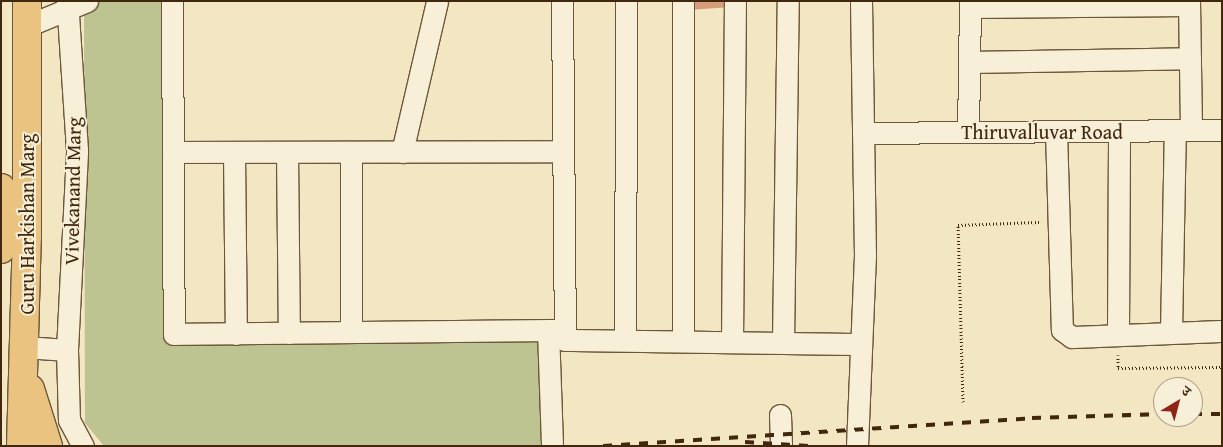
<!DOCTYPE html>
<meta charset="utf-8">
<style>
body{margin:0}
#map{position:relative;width:1223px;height:447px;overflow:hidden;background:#f3e6c2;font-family:"Gentium Book Plus","Noto Serif Devanagari",serif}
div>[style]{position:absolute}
.green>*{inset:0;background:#bdc492}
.building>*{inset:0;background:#d69d7a}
.path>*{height:3px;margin-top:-1.5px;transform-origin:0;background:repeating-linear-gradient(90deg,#40270d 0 1px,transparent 0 3.5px)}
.roads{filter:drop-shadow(1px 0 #6d573a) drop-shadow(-1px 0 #6d573a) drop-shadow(0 1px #6d573a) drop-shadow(0 -1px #6d573a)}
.minor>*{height:21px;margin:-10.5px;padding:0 10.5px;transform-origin:10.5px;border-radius:10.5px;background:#f7efd7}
.major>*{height:28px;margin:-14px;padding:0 14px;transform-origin:14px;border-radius:14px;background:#eac381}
.rail>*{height:4px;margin-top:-2px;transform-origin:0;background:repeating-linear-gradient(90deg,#40270d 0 9px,transparent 0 18px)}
span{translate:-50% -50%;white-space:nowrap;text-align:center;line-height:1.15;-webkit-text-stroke:4px #f7efd7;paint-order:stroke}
.street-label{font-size:20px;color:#40270d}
.frame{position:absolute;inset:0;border:2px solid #40270d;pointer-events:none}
.north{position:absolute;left:1153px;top:377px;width:50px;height:50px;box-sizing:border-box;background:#f7efd7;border:1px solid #ae9f86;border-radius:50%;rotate:37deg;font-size:14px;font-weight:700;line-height:20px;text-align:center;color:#40270d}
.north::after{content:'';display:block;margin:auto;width:18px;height:22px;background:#8f2418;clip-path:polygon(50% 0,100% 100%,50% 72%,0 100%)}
</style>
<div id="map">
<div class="green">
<div style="clip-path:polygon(84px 1px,165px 1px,168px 340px,539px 342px,545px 446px,104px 446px,85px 423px)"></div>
</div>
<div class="building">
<div style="clip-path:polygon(689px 1px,731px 1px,731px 7px,689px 10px)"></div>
</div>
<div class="path">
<div style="left:1118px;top:355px;width:13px;rotate:90deg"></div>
<div style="left:1118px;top:368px;width:104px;rotate:-0.6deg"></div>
<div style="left:963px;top:402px;width:177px;rotate:-91.6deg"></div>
<div style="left:958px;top:225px;width:81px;rotate:-2.1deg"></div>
</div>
<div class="roads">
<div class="minor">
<div style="left:172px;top:1px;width:333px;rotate:89.7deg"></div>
<div style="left:174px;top:334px;width:391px;rotate:-0.6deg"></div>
<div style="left:562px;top:1px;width:339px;rotate:89.5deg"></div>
<div style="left:565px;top:340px;width:296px;rotate:0.8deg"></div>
<div style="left:1189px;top:1px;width:129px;rotate:89.1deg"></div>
<div style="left:970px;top:7px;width:219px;rotate:-0.5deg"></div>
<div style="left:27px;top:26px;width:65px;rotate:-22.6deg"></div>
<div style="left:969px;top:62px;width:221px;rotate:-1deg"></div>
<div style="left:1056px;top:131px;width:199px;rotate:88.3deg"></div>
<div style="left:1062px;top:330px;width:12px;rotate:35deg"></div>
<div style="left:1072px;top:337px;width:150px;rotate:-2.3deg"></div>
<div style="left:968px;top:132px;width:131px;rotate:-89.1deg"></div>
<div style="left:863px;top:133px;width:359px;rotate:-0.5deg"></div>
<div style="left:173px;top:152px;width:390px;rotate:-0.1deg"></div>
<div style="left:234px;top:152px;width:182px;rotate:89.4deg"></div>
<div style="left:287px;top:152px;width:181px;rotate:89.4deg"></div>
<div style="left:402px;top:152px;width:155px;rotate:-76.9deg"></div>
<div style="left:548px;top:330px;width:116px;rotate:88deg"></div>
<div style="left:351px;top:332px;width:180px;rotate:-90deg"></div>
<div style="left:1118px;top:332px;width:201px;rotate:-89.7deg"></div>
<div style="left:1171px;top:332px;width:202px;rotate:-88.9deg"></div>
<div style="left:625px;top:340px;width:339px;rotate:-89.8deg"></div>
<div style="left:683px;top:341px;width:340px;rotate:-90deg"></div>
<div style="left:732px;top:342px;width:341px;rotate:-89.5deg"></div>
<div style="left:783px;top:342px;width:341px;rotate:-89.2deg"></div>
<div style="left:25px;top:347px;width:42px;rotate:4.1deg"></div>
<div style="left:67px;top:350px;width:70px;rotate:88.4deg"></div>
<div style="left:69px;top:420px;width:30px;rotate:62deg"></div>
<div style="left:67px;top:350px;width:200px;rotate:-87.1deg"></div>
<div style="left:77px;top:150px;width:149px;rotate:-93.8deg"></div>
<div style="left:780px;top:415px;width:31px;rotate:88deg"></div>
<div style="left:857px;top:446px;width:190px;rotate:-87.6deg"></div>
<div style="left:865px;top:256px;width:255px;rotate:-90.9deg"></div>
</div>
<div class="major">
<div style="left:1px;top:188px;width:61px;rotate:90deg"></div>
<div style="left:30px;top:389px;width:60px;rotate:72.5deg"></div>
<div style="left:21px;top:446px;width:209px;rotate:-88.4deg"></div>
<div style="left:27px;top:237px;width:236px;rotate:-90deg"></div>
</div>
</div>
<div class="rail">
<div style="left:1193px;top:414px;width:29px"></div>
<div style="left:745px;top:442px;width:64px;rotate:3.6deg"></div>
<div style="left:603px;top:446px;width:430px;rotate:-3.7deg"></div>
<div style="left:1032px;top:418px;width:131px;rotate:-1.7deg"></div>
</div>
<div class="street-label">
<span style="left:1042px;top:131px">Thiruvalluvar Road</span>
<span style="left:72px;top:191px;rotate:-89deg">Vivekanand Marg</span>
<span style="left:26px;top:224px;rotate:-90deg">Guru Harkishan Marg</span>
</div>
<div class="frame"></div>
<div class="north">उ</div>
</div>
